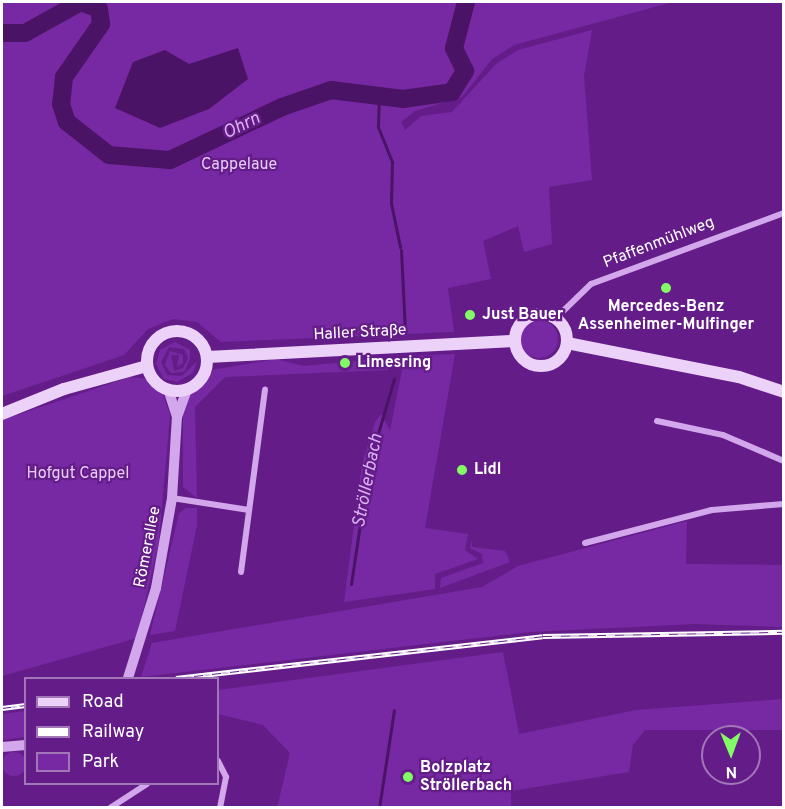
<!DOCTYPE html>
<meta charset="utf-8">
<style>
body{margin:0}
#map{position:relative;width:785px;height:809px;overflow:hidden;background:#641d88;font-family:Overpass,sans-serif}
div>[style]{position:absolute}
.green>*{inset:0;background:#7729a3}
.round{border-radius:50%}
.water>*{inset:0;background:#4b1366}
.stream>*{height:3px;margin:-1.5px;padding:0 1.5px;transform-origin:1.5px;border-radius:1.5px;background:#4b1366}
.river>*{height:18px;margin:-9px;padding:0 9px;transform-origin:9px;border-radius:9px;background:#4b1366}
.minor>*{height:6px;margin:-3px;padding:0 3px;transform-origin:3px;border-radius:3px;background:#d3a7eb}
.tertiary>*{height:10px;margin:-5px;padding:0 5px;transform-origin:5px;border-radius:5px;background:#d3a7eb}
.secondary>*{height:12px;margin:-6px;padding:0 6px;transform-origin:6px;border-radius:6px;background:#ecd2f8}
.secondary>.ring{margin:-6px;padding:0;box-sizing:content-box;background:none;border:12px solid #ecd2f8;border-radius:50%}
.rail>*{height:5px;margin-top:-2.5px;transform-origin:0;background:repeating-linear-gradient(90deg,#641d88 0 9px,#fff 0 18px);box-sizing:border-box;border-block:2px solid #fff}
.dots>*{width:16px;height:16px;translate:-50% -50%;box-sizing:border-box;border:3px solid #641d88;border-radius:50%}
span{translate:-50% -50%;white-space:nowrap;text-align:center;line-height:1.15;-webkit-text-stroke:4.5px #641d88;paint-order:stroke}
.park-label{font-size:16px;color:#e8ccf8}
.street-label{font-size:16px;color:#fff}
.poi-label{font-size:16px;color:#fff;font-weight:700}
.left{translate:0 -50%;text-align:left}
.water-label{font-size:18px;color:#dbb2f3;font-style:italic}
.frame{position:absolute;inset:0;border:3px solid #fff;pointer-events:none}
.legend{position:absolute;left:24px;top:677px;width:195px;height:108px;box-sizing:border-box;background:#641d88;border:2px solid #a277b8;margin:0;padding:8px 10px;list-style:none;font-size:18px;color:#fff}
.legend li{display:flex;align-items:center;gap:12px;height:30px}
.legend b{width:30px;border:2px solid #a277b8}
.north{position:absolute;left:701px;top:725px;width:60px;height:60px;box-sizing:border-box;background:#641d88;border:2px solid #a277b8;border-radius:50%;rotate:179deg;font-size:16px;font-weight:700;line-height:24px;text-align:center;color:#fff}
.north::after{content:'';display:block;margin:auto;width:21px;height:27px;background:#82fb65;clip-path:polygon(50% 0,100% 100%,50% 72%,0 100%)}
</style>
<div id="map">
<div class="green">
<div style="clip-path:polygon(2px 2px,673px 2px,514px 45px,492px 59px,462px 97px,415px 111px,401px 122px,405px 130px,421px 116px,452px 112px,496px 64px,518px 50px,592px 30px,584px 76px,592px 180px,549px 187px,552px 244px,524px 252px,518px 226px,483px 241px,491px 279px,448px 288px,454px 332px,221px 342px,197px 322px,173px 319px,148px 329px,124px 355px,2px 396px)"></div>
<div class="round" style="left:520px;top:320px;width:38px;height:38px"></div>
<div style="clip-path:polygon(175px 342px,190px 350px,190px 359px,184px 372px,171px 373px,165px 365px,170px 351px,183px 355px,183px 363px,177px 367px,179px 355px,171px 355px,174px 371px,183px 368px,188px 358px,184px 349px,169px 347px,161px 362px,167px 375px,182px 376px,197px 361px,193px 373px,177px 382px,164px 379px,156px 364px,160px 350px)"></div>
<div style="clip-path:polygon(455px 354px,425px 528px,468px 534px,465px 550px,478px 559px,435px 574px,435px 589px,344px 602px,362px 464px,375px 422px,381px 414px,390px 430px,405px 356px)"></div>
<div style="clip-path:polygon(389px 358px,388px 370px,225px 377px,195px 407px,197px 498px,183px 487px,183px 412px,190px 392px,211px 370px,276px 359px,304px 366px)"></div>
<div style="clip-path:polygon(130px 377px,148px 379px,162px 391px,170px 415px,159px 541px,137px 638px,2px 676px,2px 420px)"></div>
<div style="clip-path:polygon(185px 508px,197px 508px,197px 525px,175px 631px,150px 635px,179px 514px)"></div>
<div style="clip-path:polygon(687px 521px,686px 564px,783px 565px,783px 627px,694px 624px,530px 632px,141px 677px,152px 643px,482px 587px,518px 566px)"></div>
<div style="clip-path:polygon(472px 540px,472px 547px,505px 551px,510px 562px,440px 588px,441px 578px,483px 563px,482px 554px,470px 548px)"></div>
<div style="clip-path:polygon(503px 652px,519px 734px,636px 710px,783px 699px,783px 730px,645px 730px,633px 745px,629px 772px,511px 791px,511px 807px,277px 808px,290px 753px,263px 725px,218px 714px,218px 690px)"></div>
<div style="clip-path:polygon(25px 711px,25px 737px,2px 740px,2px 714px)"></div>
<div class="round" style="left:2px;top:752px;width:24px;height:24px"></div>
</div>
<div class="water">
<div style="clip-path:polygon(238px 48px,248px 79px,209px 109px,160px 128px,115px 108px,133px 62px,165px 50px,189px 64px)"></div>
</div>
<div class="stream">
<div style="left:379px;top:96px;width:31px;rotate:92deg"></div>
<div style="left:378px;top:127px;width:38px;rotate:68deg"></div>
<div style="left:392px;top:162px;width:41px;rotate:91.4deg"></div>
<div style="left:391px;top:203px;width:45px;rotate:78.4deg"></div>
<div style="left:401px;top:250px;width:83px;rotate:87.2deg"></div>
<div style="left:351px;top:584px;width:121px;rotate:-81.5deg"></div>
<div style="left:369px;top:464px;width:89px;rotate:-73.6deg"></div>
<div style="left:379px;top:808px;width:99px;rotate:-81.3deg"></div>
</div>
<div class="river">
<div style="left:2px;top:33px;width:23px"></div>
<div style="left:25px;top:33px;width:64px;rotate:-29deg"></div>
<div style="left:81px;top:2px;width:19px;rotate:21deg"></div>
<div style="left:99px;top:9px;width:15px;rotate:82deg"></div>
<div style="left:101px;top:24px;width:65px;rotate:124.9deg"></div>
<div style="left:64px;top:77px;width:27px;rotate:96deg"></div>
<div style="left:61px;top:104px;width:19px;rotate:72deg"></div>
<div style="left:67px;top:122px;width:53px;rotate:38.2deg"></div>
<div style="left:109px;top:155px;width:61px;rotate:4.7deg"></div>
<div style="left:170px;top:160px;width:124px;rotate:-25.3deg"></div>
<div style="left:282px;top:107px;width:52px;rotate:-19.1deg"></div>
<div style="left:331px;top:90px;width:73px;rotate:7.1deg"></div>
<div style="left:403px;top:99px;width:49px;rotate:-8.1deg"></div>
<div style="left:452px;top:92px;width:25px;rotate:-58deg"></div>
<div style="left:465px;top:71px;width:25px;rotate:-116deg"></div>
<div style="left:454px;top:48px;width:48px;rotate:-75.4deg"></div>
</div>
<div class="minor">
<div style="left:556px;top:318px;width:49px;rotate:-44.2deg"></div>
<div style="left:591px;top:284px;width:206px;rotate:-20.2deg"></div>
<div style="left:657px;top:421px;width:67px;rotate:12deg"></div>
<div style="left:723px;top:435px;width:66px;rotate:23.1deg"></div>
<div style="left:172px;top:498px;width:78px;rotate:8.9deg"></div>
<div style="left:585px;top:543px;width:131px;rotate:-14.6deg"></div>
<div style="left:712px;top:510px;width:72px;rotate:-4.8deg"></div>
<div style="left:241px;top:572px;width:184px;rotate:-82.5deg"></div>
<div style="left:218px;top:761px;width:18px;rotate:63deg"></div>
<div style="left:226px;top:777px;width:32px;rotate:101deg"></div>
<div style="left:110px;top:808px;width:44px;rotate:-33deg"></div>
</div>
<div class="tertiary">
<div style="left:168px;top:389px;width:29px;rotate:72deg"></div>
<div style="left:128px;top:678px;width:94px;rotate:-72.7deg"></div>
<div style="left:156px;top:588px;width:91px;rotate:-79.9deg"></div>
<div style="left:172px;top:498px;width:81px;rotate:-86.5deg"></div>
<div style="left:177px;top:417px;width:30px;rotate:-70deg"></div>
<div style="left:2px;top:747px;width:24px;rotate:-5deg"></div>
</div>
<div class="secondary">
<div class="ring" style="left:515px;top:314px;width:40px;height:40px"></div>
<div class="ring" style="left:147px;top:331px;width:48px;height:48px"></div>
<div style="left:567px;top:343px;width:175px;rotate:11.2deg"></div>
<div style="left:739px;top:377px;width:47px;rotate:18.4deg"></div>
<div style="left:207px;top:357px;width:307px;rotate:-3deg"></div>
<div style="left:2px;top:414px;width:67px;rotate:-22deg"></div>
<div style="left:64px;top:389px;width:86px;rotate:-15.5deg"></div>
</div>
<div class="rail">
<div style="left:176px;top:678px;width:369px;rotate:-6.5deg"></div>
<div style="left:543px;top:636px;width:241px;rotate:-1deg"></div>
<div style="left:2px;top:708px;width:24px;rotate:-7deg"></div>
</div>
<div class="dots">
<div style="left:666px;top:288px;background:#82fb65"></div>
<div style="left:470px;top:315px;background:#82fb65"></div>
<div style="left:345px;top:363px;background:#82fb65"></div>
<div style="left:462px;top:470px;background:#82fb65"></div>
<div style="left:408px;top:777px;background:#82fb65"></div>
</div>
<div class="park-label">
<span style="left:239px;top:165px">Cappelaue</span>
<span style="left:78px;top:474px">Hofgut Cappel</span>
</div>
<div class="street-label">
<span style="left:659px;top:243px;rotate:-21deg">Pfaffenmühlweg</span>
<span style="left:360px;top:333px;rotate:-3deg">Haller Straße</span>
<span style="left:148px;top:547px;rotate:-79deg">Römerallee</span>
</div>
<div class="poi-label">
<span style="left:666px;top:316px">Mercedes-Benz<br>Assenheimer-Mulfinger</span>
<span class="left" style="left:482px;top:315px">Just Bauer</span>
<span class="left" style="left:357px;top:363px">Limesring</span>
<span class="left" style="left:474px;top:470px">Lidl</span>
<span class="left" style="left:420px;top:777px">Bolzplatz<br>Ströllerbach</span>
</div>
<div class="water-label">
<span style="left:242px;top:127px;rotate:-27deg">Ohrn</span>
<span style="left:369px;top:481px;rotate:-79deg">Ströllerbach</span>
</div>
<div class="frame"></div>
<ul class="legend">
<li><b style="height:8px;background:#ecd2f8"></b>Road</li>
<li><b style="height:8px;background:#fff"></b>Railway</li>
<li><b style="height:16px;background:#7729a3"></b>Park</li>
</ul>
<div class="north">N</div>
</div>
